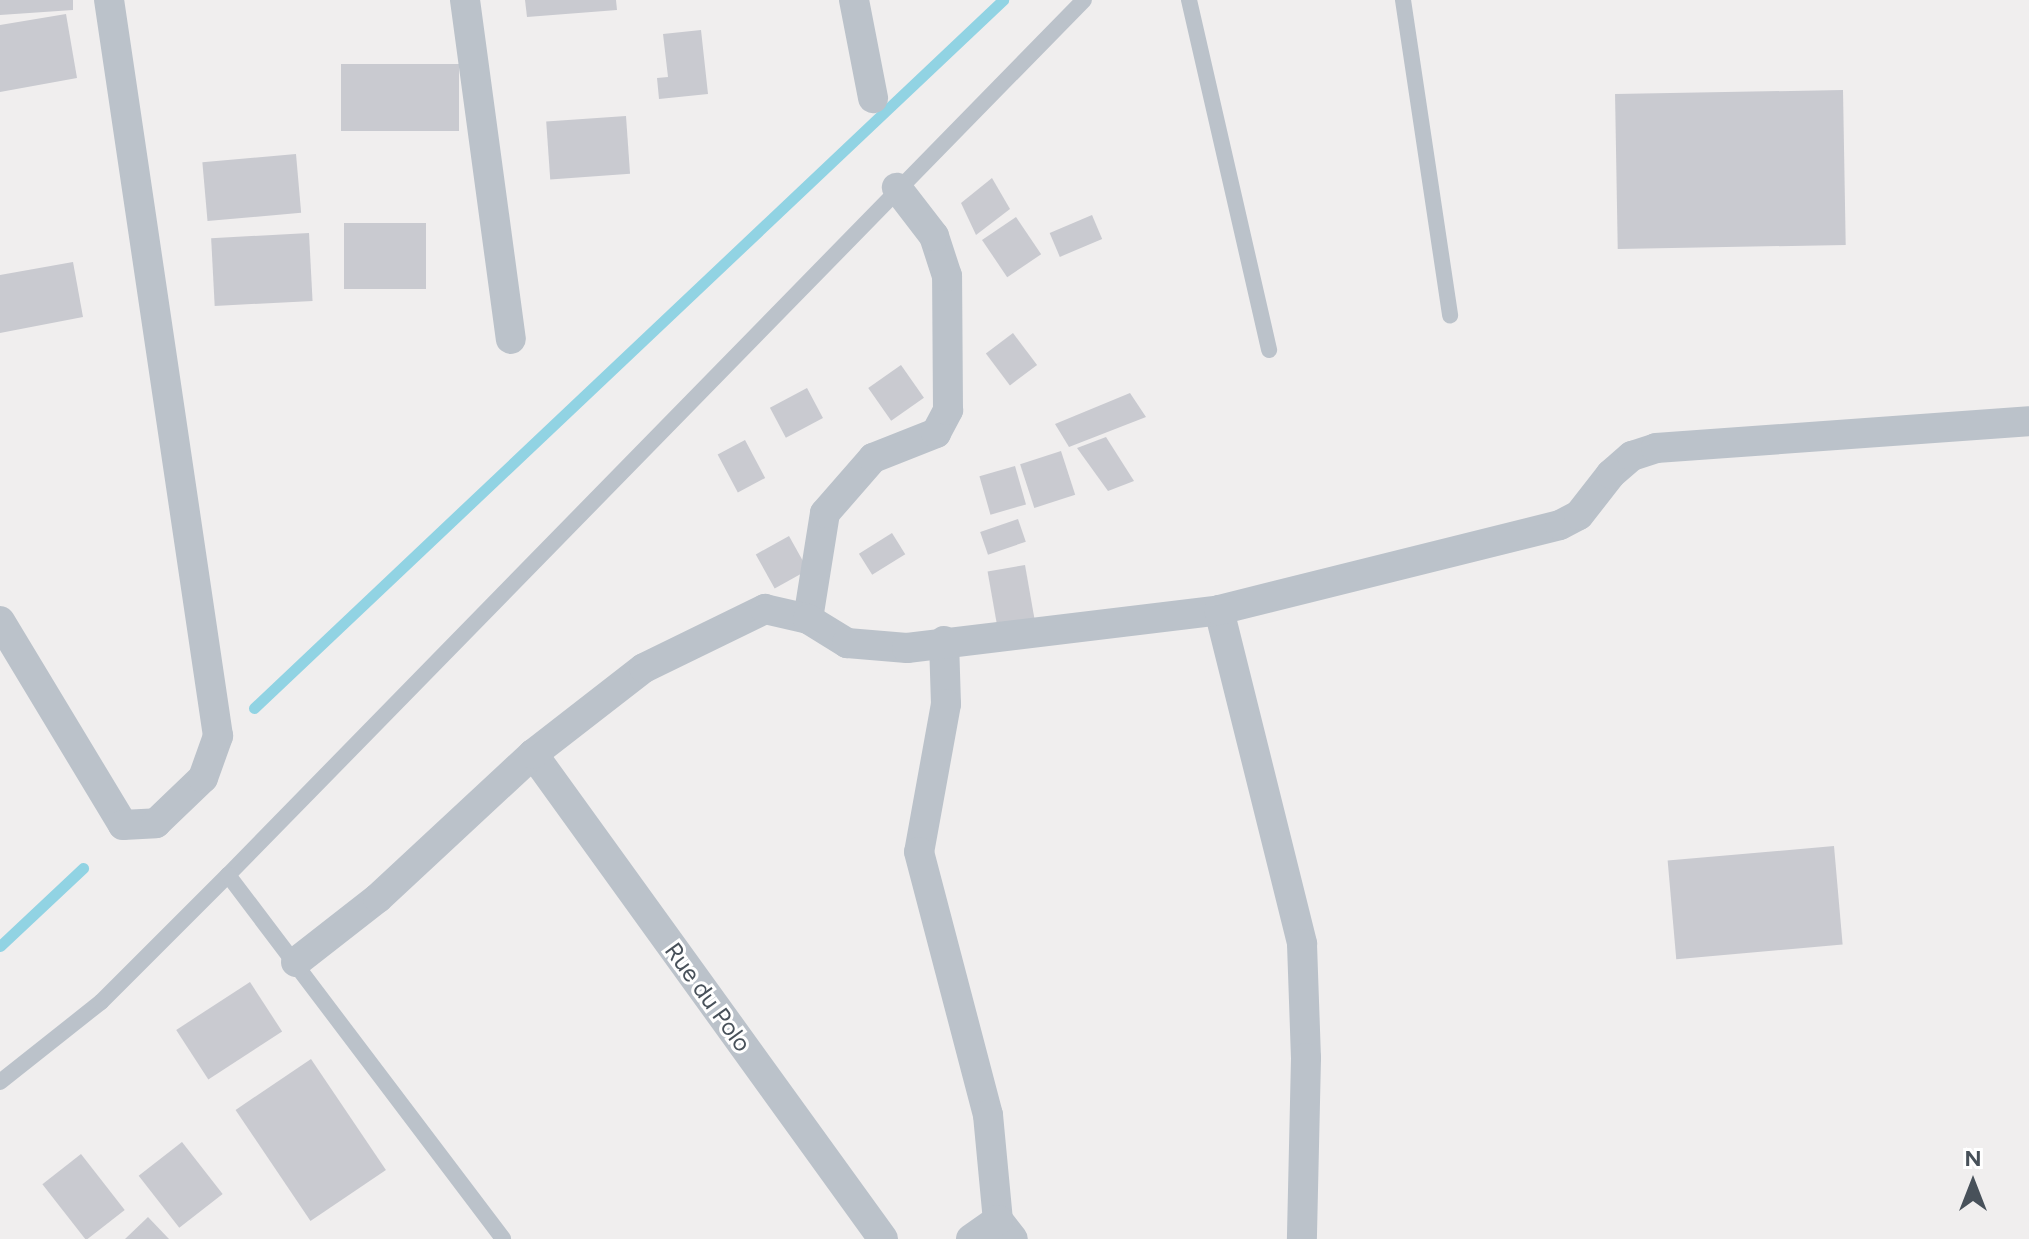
<!DOCTYPE html>
<style>
body{margin:0}
#map{position:relative;width:2029px;height:1239px;overflow:hidden;background:#f0eeee;font-family:Figtree,sans-serif}
div>[style]{position:absolute}
.stream>*{height:11px;margin:-5.5px;padding:0 5.5px;transform-origin:5.5px;border-radius:5.5px;background:#91d3e3}
.building>*{inset:0;background:#c9cad0;transform-origin:0 0}
.lane>*{height:16px;margin:-8px;padding:0 8px;transform-origin:8px;border-radius:8px;background:#bbc2ca}
.street>*{height:30px;margin:-15px;padding:0 15px;transform-origin:15px;border-radius:15px;background:#bbc2ca}
span{translate:-50% -50%;white-space:nowrap;text-align:center;line-height:1.15;-webkit-text-stroke:6px #fff;paint-order:stroke}
.street-label{font-size:24px;color:#48515a}
.north{position:absolute;left:1933px;top:1143px;width:80px;height:80px;-webkit-text-stroke:6px #fff;paint-order:stroke;rotate:0deg;font-size:22px;font-weight:700;line-height:32px;text-align:center;color:#48515a}
.north::after{content:'';display:block;margin:auto;width:28px;height:36px;background:#48515a;clip-path:polygon(50% 0,100% 100%,50% 72%,0 100%)}
</style>
<div id="map">
<div class="stream">
<div style="left:254px;top:708px;width:1031px;rotate:-43.39deg"></div>
<div style="left:0;top:946px;width:114px;rotate:-43.2deg"></div>
</div>
<div class="building">
<div style="clip-path:polygon(0 0,73px 0,73px 10px,0 15px)"></div>
<div style="clip-path:polygon(525px 0,616px 0,617px 10px,527px 17px)"></div>
<div style="clip-path:polygon(66px 14px,77px 78px,0 92px,0 25px)"></div>
<div style="clip-path:polygon(701px 30px,708px 94px,659px 99px,657px 78px,668px 77px,663px 34px)"></div>
<div style="left:341px;top:64px;width:118px;height:67px"></div>
<div style="left:1843px;top:90px;width:155px;height:228px;rotate:89deg"></div>
<div style="left:626px;top:116px;width:58px;height:80px;rotate:86deg"></div>
<div style="left:296px;top:154px;width:59px;height:94px;rotate:85deg"></div>
<div style="clip-path:polygon(992px 178px,1010px 209px,976px 235px,961px 203px)"></div>
<div style="left:1092px;top:215px;width:26px;height:46px;rotate:67deg"></div>
<div style="left:1016px;top:217px;width:45px;height:41px;rotate:56deg"></div>
<div style="left:344px;top:223px;width:82px;height:66px"></div>
<div style="left:309px;top:233px;width:68px;height:98px;rotate:87deg"></div>
<div style="clip-path:polygon(73px 262px,83px 317px,0 333px,0 275px)"></div>
<div style="left:1013px;top:333px;width:40px;height:34px;rotate:53deg"></div>
<div style="left:901px;top:365px;width:40px;height:40px;rotate:55deg"></div>
<div style="left:807px;top:388px;width:34px;height:42px;rotate:62deg"></div>
<div style="clip-path:polygon(1130px 393px,1146px 417px,1069px 447px,1055px 424px)"></div>
<div style="clip-path:polygon(1106px 437px,1134px 481px,1108px 491px,1077px 448px)"></div>
<div style="left:745px;top:440px;width:43px;height:31px;rotate:62deg"></div>
<div style="left:1061px;top:451px;width:46px;height:43px;rotate:72deg"></div>
<div style="left:1015px;top:466px;width:40px;height:37px;rotate:74deg"></div>
<div style="left:1018px;top:519px;width:24px;height:40px;rotate:71deg"></div>
<div style="left:892px;top:533px;width:25px;height:39px;rotate:58deg"></div>
<div style="left:789px;top:536px;width:39px;height:38px;rotate:61deg"></div>
<div style="left:1025px;top:565px;width:56px;height:38px;rotate:80deg"></div>
<div style="left:1834px;top:846px;width:99px;height:167px;rotate:85deg"></div>
<div style="left:250px;top:982px;width:59px;height:88px;rotate:57deg"></div>
<div style="left:311px;top:1059px;width:134px;height:91px;rotate:56deg"></div>
<div style="left:182px;top:1142px;width:66px;height:55px;rotate:52deg"></div>
<div style="left:81px;top:1154px;width:71px;height:49px;rotate:52deg"></div>
<div style="clip-path:polygon(148px 1217px,169px 1239px,125px 1239px)"></div>
</div>
<div class="lane">
<div style="left:1189px;top:0;width:359px;rotate:77.1deg"></div>
<div style="left:1403px;top:0;width:319px;rotate:81.5deg"></div>
<div style="left:228px;top:875px;width:1224px;rotate:-45.63deg"></div>
<div style="left:0;top:1082px;width:129px;rotate:-38.4deg"></div>
<div style="left:101px;top:1002px;width:180px;rotate:-45deg"></div>
<div style="left:228px;top:875px;width:456px;rotate:52.9deg"></div>
</div>
<div class="street">
<div style="left:465px;top:0;width:342px;rotate:82.3deg"></div>
<div style="left:854px;top:0;width:100px;rotate:79deg"></div>
<div style="left:1219px;top:610px;width:344px;rotate:76deg"></div>
<div style="left:1302px;top:944px;width:114px;rotate:88deg"></div>
<div style="left:1306px;top:1058px;width:181px;rotate:91.3deg"></div>
<div style="left:808px;top:619px;width:107px;rotate:-80.9deg"></div>
<div style="left:825px;top:513px;width:73px;rotate:-48.9deg"></div>
<div style="left:873px;top:458px;width:68px;rotate:-21.6deg"></div>
<div style="left:936px;top:433px;width:26px;rotate:-62deg"></div>
<div style="left:948px;top:410px;width:134px;rotate:-90.4deg"></div>
<div style="left:947px;top:276px;width:42px;rotate:-108deg"></div>
<div style="left:934px;top:236px;width:61px;rotate:-127.6deg"></div>
<div style="left:0;top:621px;width:238px;rotate:58.9deg"></div>
<div style="left:123px;top:825px;width:33px;rotate:-3deg"></div>
<div style="left:156px;top:823px;width:65px;rotate:-43.8deg"></div>
<div style="left:203px;top:778px;width:45px;rotate:-70.3deg"></div>
<div style="left:218px;top:736px;width:744px;rotate:-98.42deg"></div>
<div style="left:944px;top:641px;width:63px;rotate:88.2deg"></div>
<div style="left:946px;top:704px;width:150px;rotate:100.3deg"></div>
<div style="left:919px;top:852px;width:272px;rotate:75.3deg"></div>
<div style="left:988px;top:1115px;width:105px;rotate:84.6deg"></div>
<div style="left:998px;top:1220px;width:24px;rotate:52deg"></div>
<div style="left:533px;top:754px;width:598px;rotate:54.18deg"></div>
<div style="left:296px;top:962px;width:104px;rotate:-38deg"></div>
<div style="left:378px;top:898px;width:212px;rotate:-42.9deg"></div>
<div style="left:533px;top:754px;width:140px;rotate:-37.8deg"></div>
<div style="left:644px;top:668px;width:135px;rotate:-26deg"></div>
<div style="left:765px;top:609px;width:44px;rotate:13.1deg"></div>
<div style="left:808px;top:619px;width:46px;rotate:31.6deg"></div>
<div style="left:847px;top:643px;width:60px;rotate:4.8deg"></div>
<div style="left:907px;top:648px;width:314px;rotate:-6.9deg"></div>
<div style="left:1219px;top:610px;width:351px;rotate:-14deg"></div>
<div style="left:1560px;top:525px;width:21px;rotate:-28deg"></div>
<div style="left:1579px;top:515px;width:52px;rotate:-52deg"></div>
<div style="left:1611px;top:474px;width:28px;rotate:-41deg"></div>
<div style="left:1632px;top:456px;width:25px;rotate:-18deg"></div>
<div style="left:1656px;top:448px;width:374px;rotate:-4.1deg"></div>
<div style="left:971px;top:1239px;width:33px;rotate:-35deg"></div>
</div>
<div class="street-label">
<span style="left:708px;top:997px;rotate:54deg">Rue du Polo</span>
</div>
<div class="north">N</div>
</div>
